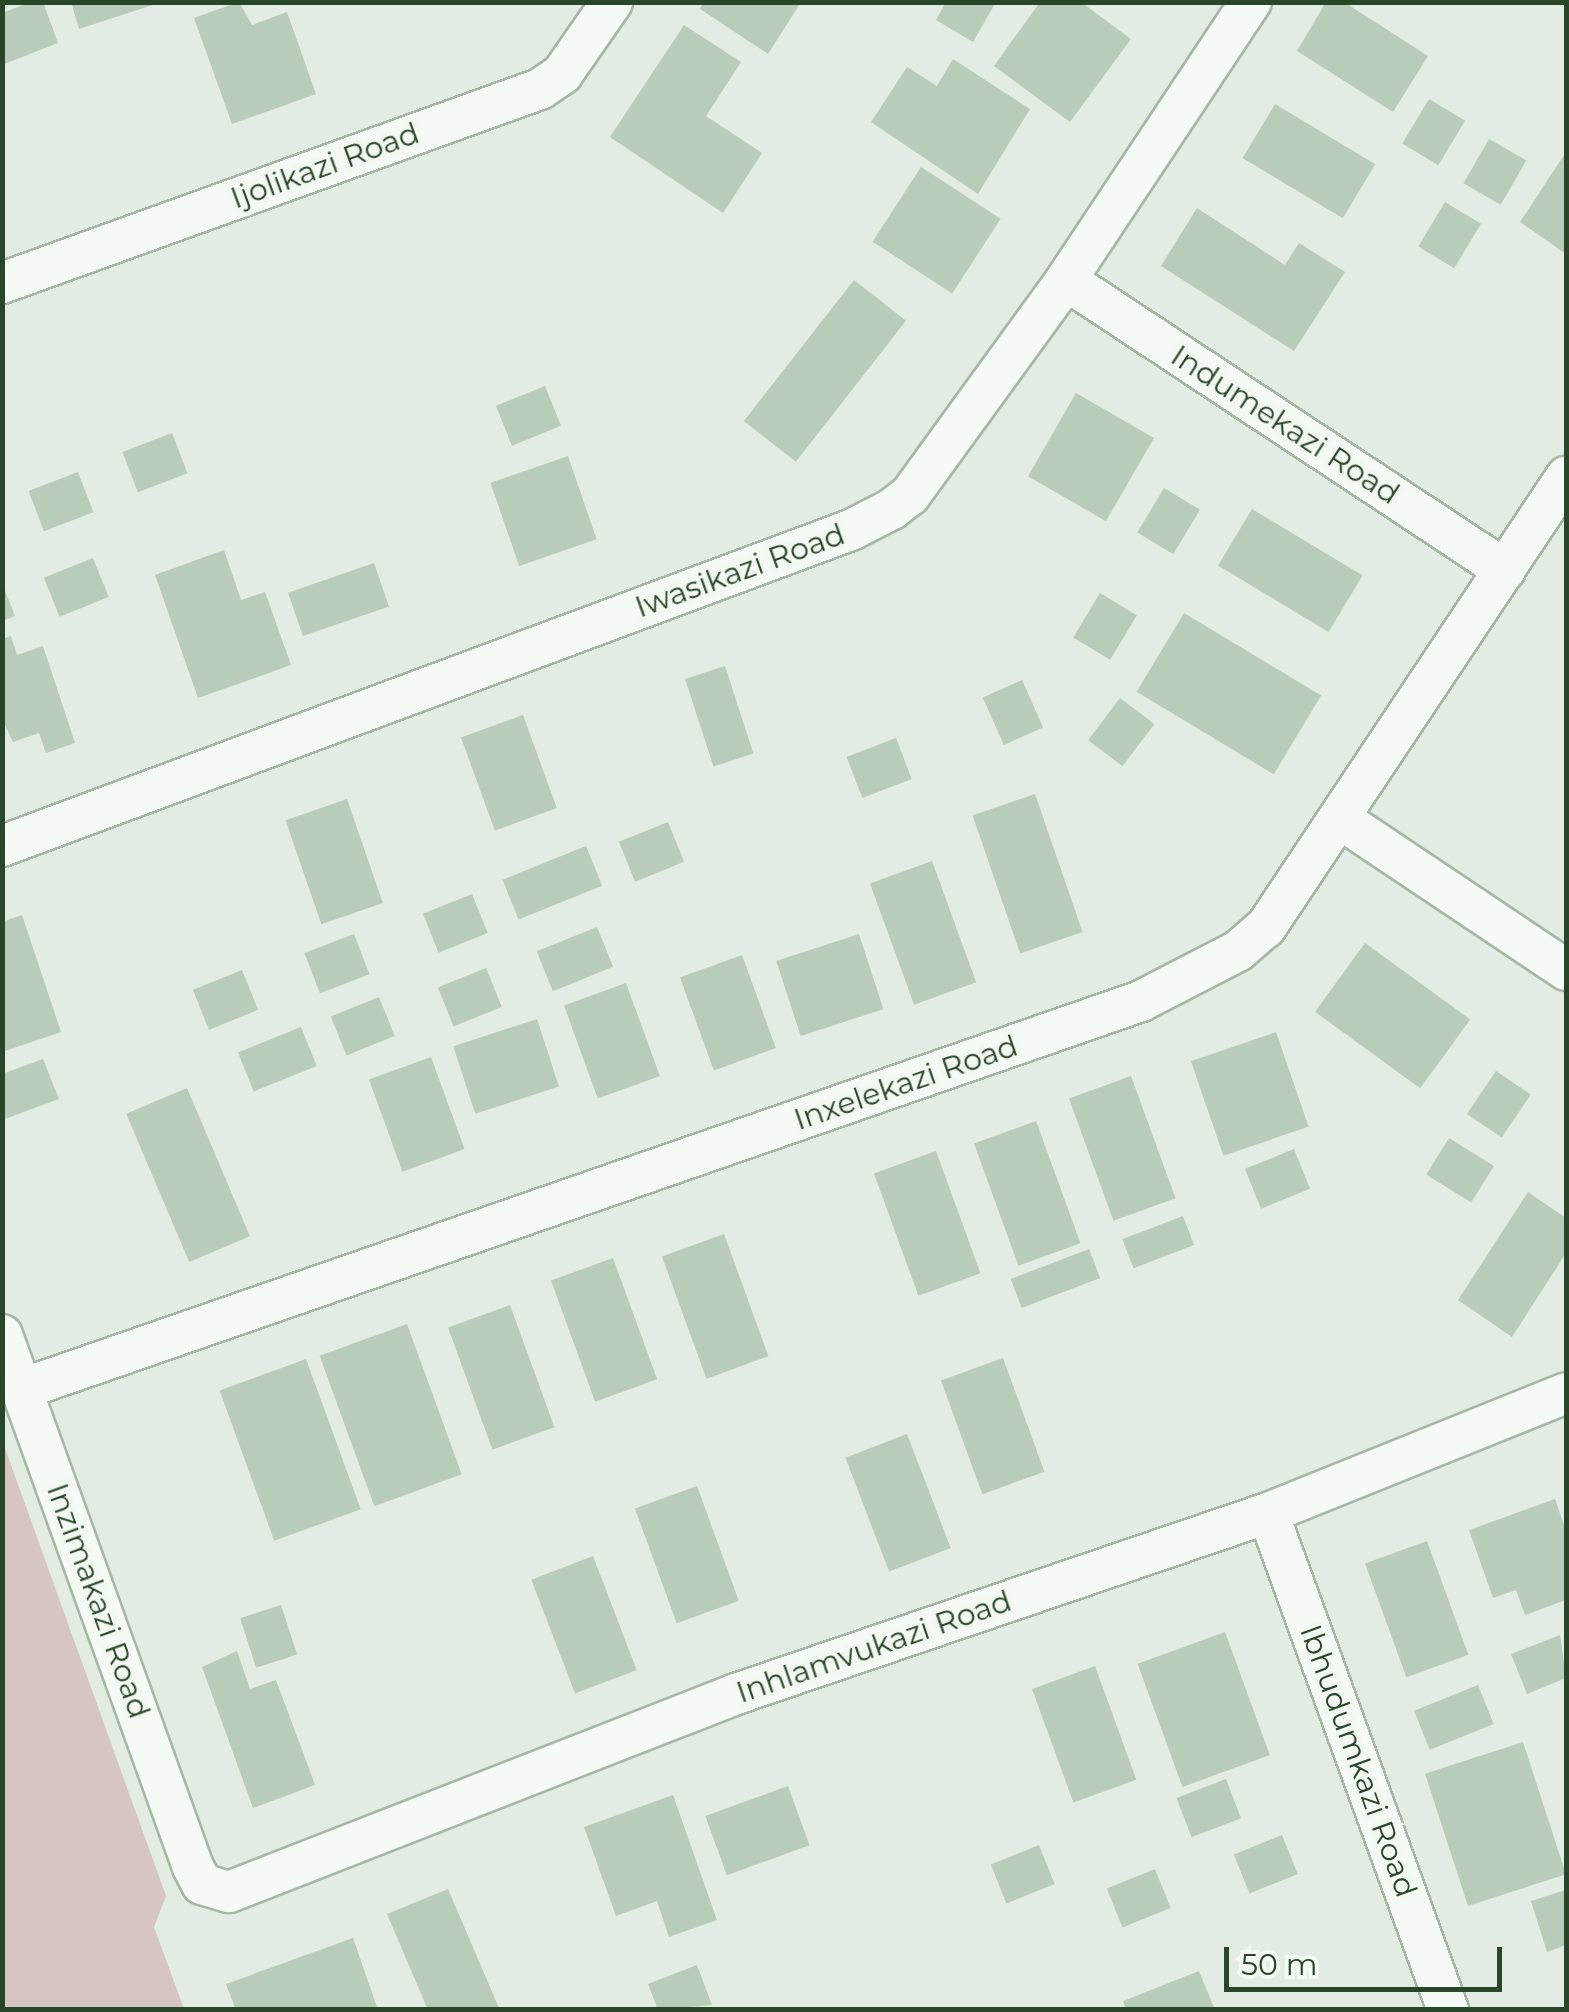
<!DOCTYPE html>
<style>
body{margin:0}
#map{position:relative;width:1569px;height:2012px;overflow:hidden;background:#e2ece2;font-family:Montserrat,sans-serif}
div>[style]{position:absolute}
.green>*{inset:0;background:#d7c5c2}
.building>*{inset:0;background:#b9cbb9;transform-origin:0 0}
.roads{filter:drop-shadow(2px 0 #a6b7a6) drop-shadow(-2px 0 #a6b7a6) drop-shadow(0 2px #a6b7a6) drop-shadow(0 -2px #a6b7a6)}
.minor>*{height:40px;margin:-20px;padding:0 20px;transform-origin:20px;border-radius:20px;background:#f6faf6}
span{translate:-50% -50%;white-space:nowrap;text-align:center;line-height:1.15;-webkit-text-stroke:10px #f3f9f2;paint-order:stroke}
.street-label{font-size:30px;color:#284628}
.frame{position:absolute;inset:0;border:5px solid #284628;pointer-events:none}
.scale{position:absolute;left:1224px;top:1947px;width:278px;height:45px;box-sizing:border-box;border:5px solid #284628;border-top:0;padding-left:12px;font-size:30px;line-height:35px;white-space:nowrap;color:#284628;-webkit-text-stroke:8px #f3f9f2;paint-order:stroke}
</style>
<div id="map">
<div class="green">
<div style="clip-path:polygon(2px 1440px,166px 1896px,154px 1927px,184px 2009px,3px 2009px)"></div>
</div>
<div class="building">
<div style="clip-path:polygon(31px 2px,43px 2px,58px 43px,2px 65px,2px 13px)"></div>
<div style="clip-path:polygon(71px 2px,159px 2px,159px 3px,79px 29px)"></div>
<div style="clip-path:polygon(239px 2px,252px 25px,287px 12px,316px 94px,232px 124px,194px 18px)"></div>
<div style="clip-path:polygon(704px 2px,801px 2px,768px 54px,700px 9px)"></div>
<div style="clip-path:polygon(946px 2px,996px 2px,973px 42px,936px 20px)"></div>
<div style="clip-path:polygon(1040px 2px,1081px 2px,1131px 39px,1070px 122px,994px 66px)"></div>
<div style="clip-path:polygon(1326px 2px,1344px 2px,1428px 56px,1393px 112px,1297px 51px)"></div>
<div style="clip-path:polygon(684px 25px,741px 62px,706px 116px,762px 153px,723px 213px,610px 137px)"></div>
<div style="clip-path:polygon(953px 59px,1030px 109px,978px 194px,871px 122px,907px 67px,937px 86px)"></div>
<div style="left:1429px;top:99px;width:42px;height:52px;rotate:31deg"></div>
<div style="left:1275px;top:104px;width:117px;height:63px;rotate:31deg"></div>
<div style="left:1489px;top:139px;width:43px;height:51px;rotate:30deg"></div>
<div style="clip-path:polygon(1566px 152px,1566px 254px,1520px 222px)"></div>
<div style="left:921px;top:167px;width:95px;height:89px;rotate:33deg"></div>
<div style="left:1445px;top:202px;width:42px;height:52px;rotate:31deg"></div>
<div style="clip-path:polygon(1197px 208px,1285px 265px,1299px 243px,1345px 272px,1294px 351px,1161px 266px)"></div>
<div style="left:854px;top:280px;width:66px;height:179px;rotate:38deg"></div>
<div style="left:545px;top:386px;width:43px;height:53px;rotate:68deg"></div>
<div style="left:1076px;top:393px;width:90px;height:96px;rotate:30deg"></div>
<div style="left:172px;top:433px;width:43px;height:53px;rotate:69deg"></div>
<div style="left:568px;top:456px;width:88px;height:82px;rotate:71deg"></div>
<div style="left:78px;top:472px;width:43px;height:53px;rotate:69deg"></div>
<div style="left:1164px;top:488px;width:42px;height:52px;rotate:31deg"></div>
<div style="left:1252px;top:509px;width:129px;height:66px;rotate:31deg"></div>
<div style="clip-path:polygon(224px 550px,241px 600px,265px 592px,291px 665px,198px 698px,155px 575px)"></div>
<div style="left:93px;top:558px;width:42px;height:53px;rotate:68deg"></div>
<div style="left:374px;top:563px;width:46px;height:91px;rotate:71deg"></div>
<div style="clip-path:polygon(2px 583px,15px 616px,2px 621px)"></div>
<div style="left:1100px;top:593px;width:43px;height:52px;rotate:31deg"></div>
<div style="left:1184px;top:613px;width:160px;height:92px;rotate:31deg"></div>
<div style="clip-path:polygon(11px 636px,17px 655px,43px 646px,75px 743px,46px 753px,39px 733px,13px 742px,2px 719px,2px 639px)"></div>
<div style="left:725px;top:666px;width:92px;height:42px;rotate:72deg"></div>
<div style="left:1022px;top:680px;width:52px;height:43px;rotate:66deg"></div>
<div style="left:1120px;top:698px;width:43px;height:53px;rotate:37deg"></div>
<div style="left:523px;top:715px;width:99px;height:66px;rotate:70deg"></div>
<div style="left:896px;top:738px;width:44px;height:53px;rotate:69deg"></div>
<div style="left:1035px;top:794px;width:146px;height:66px;rotate:71deg"></div>
<div style="left:347px;top:799px;width:110px;height:65px;rotate:71deg"></div>
<div style="left:668px;top:822px;width:43px;height:53px;rotate:68deg"></div>
<div style="left:586px;top:846px;width:43px;height:90px;rotate:68deg"></div>
<div style="left:932px;top:861px;width:129px;height:66px;rotate:70deg"></div>
<div style="left:472px;top:894px;width:42px;height:53px;rotate:68deg"></div>
<div style="clip-path:polygon(22px 915px,61px 1032px,2px 1052px,2px 922px)"></div>
<div style="left:597px;top:927px;width:43px;height:65px;rotate:68deg"></div>
<div style="left:354px;top:934px;width:43px;height:53px;rotate:69deg"></div>
<div style="left:859px;top:934px;width:79px;height:87px;rotate:72deg"></div>
<div style="left:1365px;top:943px;width:130px;height:85px;rotate:36deg"></div>
<div style="left:742px;top:955px;width:99px;height:66px;rotate:70deg"></div>
<div style="left:486px;top:968px;width:42px;height:52px;rotate:68deg"></div>
<div style="left:242px;top:970px;width:43px;height:53px;rotate:68deg"></div>
<div style="left:626px;top:983px;width:99px;height:66px;rotate:70deg"></div>
<div style="left:379px;top:997px;width:42px;height:52px;rotate:68deg"></div>
<div style="left:537px;top:1019px;width:71px;height:88px;rotate:72deg"></div>
<div style="left:301px;top:1027px;width:42px;height:68px;rotate:68deg"></div>
<div style="left:1276px;top:1032px;width:100px;height:90px;rotate:71deg"></div>
<div style="left:431px;top:1057px;width:98px;height:66px;rotate:70deg"></div>
<div style="clip-path:polygon(43px 1059px,59px 1099px,2px 1120px,2px 1074px)"></div>
<div style="left:1496px;top:1071px;width:42px;height:52px;rotate:34deg"></div>
<div style="left:1131px;top:1076px;width:130px;height:66px;rotate:70deg"></div>
<div style="left:187px;top:1088px;width:161px;height:66px;rotate:67deg"></div>
<div style="left:1036px;top:1121px;width:130px;height:66px;rotate:70deg"></div>
<div style="left:1449px;top:1138px;width:53px;height:43px;rotate:32deg"></div>
<div style="left:1294px;top:1149px;width:43px;height:53px;rotate:68deg"></div>
<div style="left:936px;top:1151px;width:130px;height:66px;rotate:70deg"></div>
<div style="clip-path:polygon(1528px 1192px,1566px 1218px,1566px 1253px,1512px 1337px,1458px 1300px)"></div>
<div style="left:1183px;top:1216px;width:31px;height:65px;rotate:69deg"></div>
<div style="left:724px;top:1234px;width:130px;height:66px;rotate:70deg"></div>
<div style="left:1089px;top:1249px;width:31px;height:84px;rotate:69deg"></div>
<div style="left:613px;top:1258px;width:129px;height:66px;rotate:70deg"></div>
<div style="left:510px;top:1305px;width:130px;height:66px;rotate:70deg"></div>
<div style="left:407px;top:1324px;width:160px;height:93px;rotate:70deg"></div>
<div style="left:1003px;top:1358px;width:121px;height:66px;rotate:70deg"></div>
<div style="left:306px;top:1359px;width:160px;height:92px;rotate:70deg"></div>
<div style="left:907px;top:1434px;width:122px;height:66px;rotate:69deg"></div>
<div style="left:697px;top:1486px;width:122px;height:66px;rotate:70deg"></div>
<div style="clip-path:polygon(1555px 1499px,1566px 1531px,1566px 1600px,1525px 1615px,1516px 1590px,1493px 1598px,1469px 1530px)"></div>
<div style="left:1427px;top:1541px;width:121px;height:66px;rotate:70deg"></div>
<div style="left:593px;top:1556px;width:122px;height:66px;rotate:69deg"></div>
<div style="left:281px;top:1605px;width:52px;height:43px;rotate:72deg"></div>
<div style="left:1225px;top:1632px;width:131px;height:93px;rotate:70deg"></div>
<div style="clip-path:polygon(1560px 1635px,1566px 1678px,1527px 1694px,1511px 1654px)"></div>
<div style="clip-path:polygon(237px 1651px,250px 1689px,276px 1680px,315px 1785px,253px 1808px,202px 1667px)"></div>
<div style="left:1095px;top:1666px;width:121px;height:67px;rotate:70deg"></div>
<div style="left:1478px;top:1685px;width:42px;height:69px;rotate:68deg"></div>
<div style="left:1523px;top:1742px;width:139px;height:103px;rotate:72deg"></div>
<div style="left:1226px;top:1779px;width:42px;height:53px;rotate:69deg"></div>
<div style="left:788px;top:1786px;width:63px;height:88px;rotate:70deg"></div>
<div style="clip-path:polygon(673px 1795px,717px 1920px,669px 1937px,657px 1901px,616px 1916px,584px 1827px)"></div>
<div style="left:1282px;top:1835px;width:42px;height:52px;rotate:68deg"></div>
<div style="left:1039px;top:1845px;width:42px;height:52px;rotate:68deg"></div>
<div style="left:1155px;top:1869px;width:42px;height:52px;rotate:68deg"></div>
<div style="clip-path:polygon(448px 1889px,499px 2008px,428px 2010px,387px 1914px)"></div>
<div style="clip-path:polygon(1566px 1890px,1566px 1945px,1547px 1952px,1531px 1901px)"></div>
<div style="clip-path:polygon(353px 1938px,378px 2010px,236px 2010px,226px 1984px)"></div>
<div style="clip-path:polygon(697px 1965px,712px 2005px,658px 2010px,648px 1984px)"></div>
<div style="clip-path:polygon(1199px 1971px,1215px 2010px,1126px 2010px,1123px 2001px)"></div>
</div>
<div class="roads">
<div class="minor">
<div style="left:1066px;top:280px;width:526px;rotate:33.45deg"></div>
<div style="left:2px;top:283px;width:572px;rotate:-19.83deg"></div>
<div style="left:540px;top:89px;width:27px;rotate:-34deg"></div>
<div style="left:562px;top:74px;width:88px;rotate:-55.2deg"></div>
<div style="left:1339px;top:818px;width:273px;rotate:33.8deg"></div>
<div style="left:2px;top:846px;width:906px;rotate:-20.42deg"></div>
<div style="left:851px;top:530px;width:46px;rotate:-27.1deg"></div>
<div style="left:892px;top:509px;width:23px;rotate:-38deg"></div>
<div style="left:910px;top:495px;width:266px;rotate:-54deg"></div>
<div style="left:1066px;top:280px;width:334px;rotate:-56.4deg"></div>
<div style="left:2px;top:1335px;width:565px;rotate:70.25deg"></div>
<div style="left:193px;top:1867px;width:19px;rotate:62deg"></div>
<div style="left:202px;top:1884px;width:28px;rotate:17deg"></div>
<div style="left:229px;top:1892px;width:544px;rotate:-21.33deg"></div>
<div style="left:736px;top:1694px;width:562px;rotate:-18.79deg"></div>
<div style="left:1268px;top:1513px;width:321px;rotate:-21.9deg"></div>
<div style="left:22px;top:1389px;width:1184px;rotate:-19.12deg"></div>
<div style="left:1141px;top:1001px;width:109px;rotate:-27.3deg"></div>
<div style="left:1238px;top:951px;width:37px;rotate:-41deg"></div>
<div style="left:1266px;top:927px;width:541px;rotate:-56.31deg"></div>
<div style="left:1268px;top:1513px;width:529px;rotate:70.09deg"></div>
</div>
</div>
<div class="street-label">
<span style="left:325px;top:166px;rotate:-20deg">Ijolikazi Road</span>
<span style="left:1285px;top:425px;rotate:33deg">Indumekazi Road</span>
<span style="left:740px;top:571px;rotate:-20deg">Iwasikazi Road</span>
<span style="left:906px;top:1083px;rotate:-19deg">Inxelekazi Road</span>
<span style="left:98px;top:1601px;rotate:70deg">Inzimakazi Road</span>
<span style="left:874px;top:1647px;rotate:-19deg">Inhlamvukazi Road</span>
<span style="left:1358px;top:1761px;rotate:70deg">Ibhudumkazi Road</span>
</div>
<div class="frame"></div>
<div class="scale">50 m</div>
</div>
